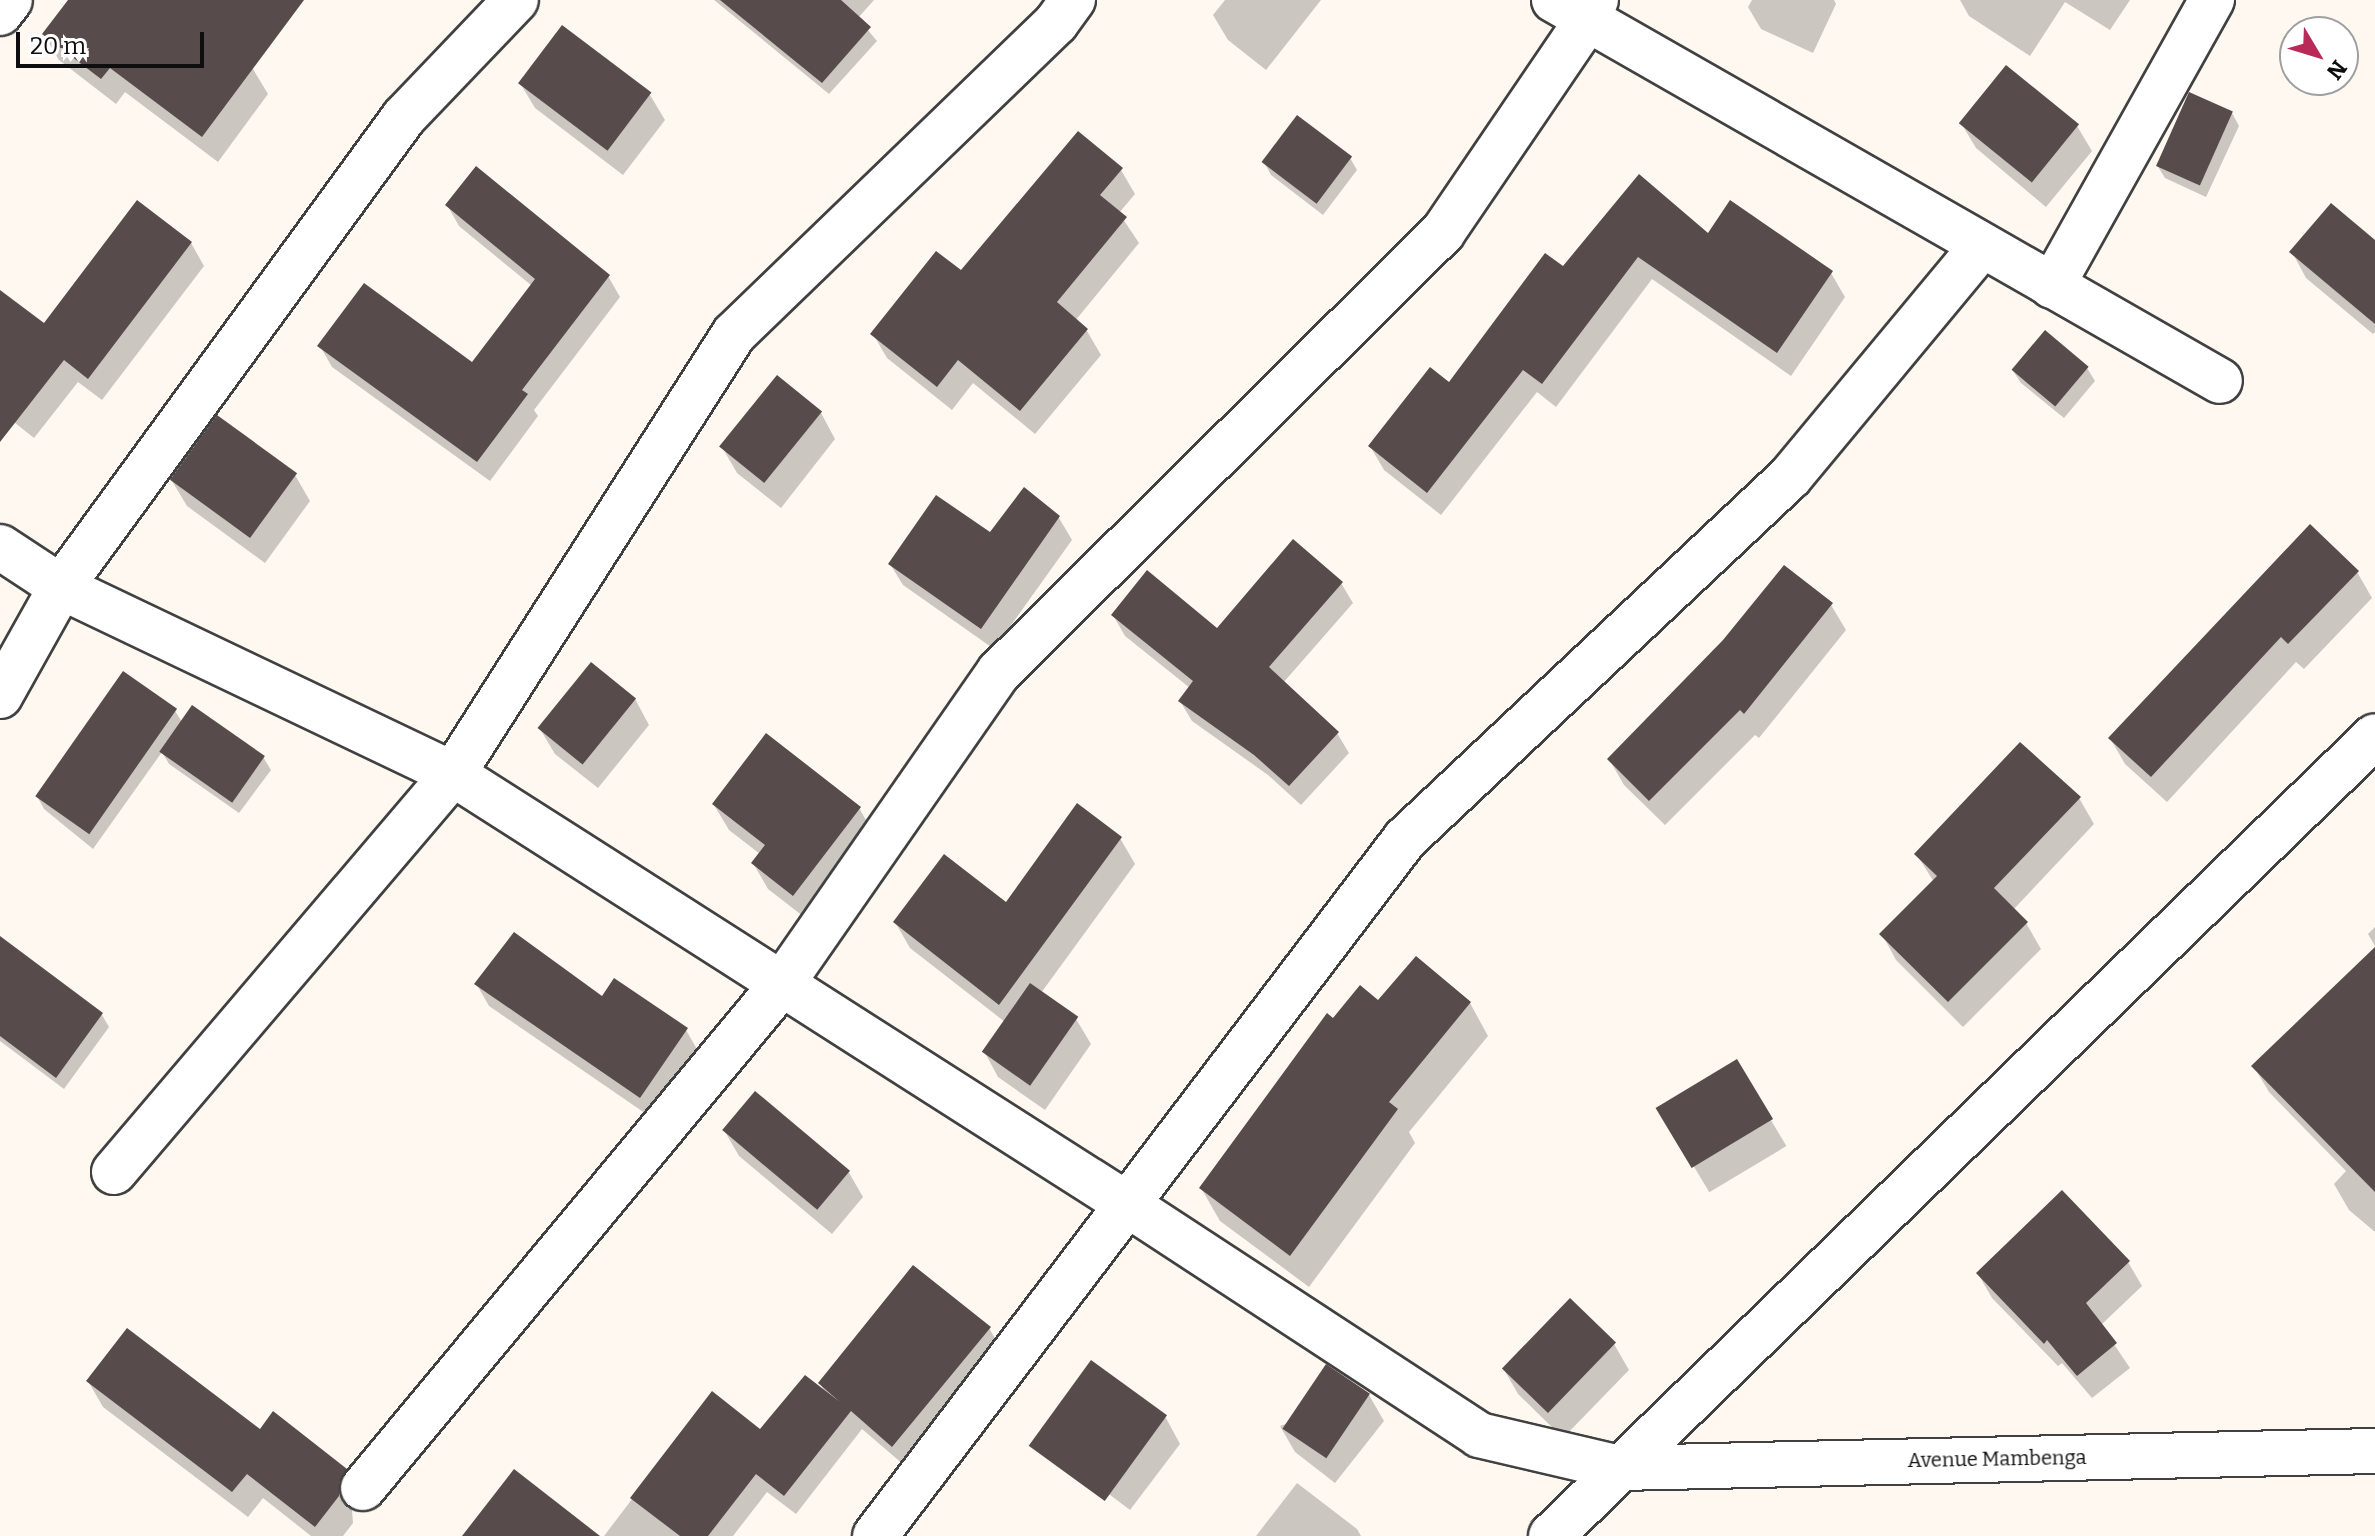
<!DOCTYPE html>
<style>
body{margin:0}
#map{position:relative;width:2375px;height:1536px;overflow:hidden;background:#fef8f0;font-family:Bitter,serif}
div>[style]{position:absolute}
.shadow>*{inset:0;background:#0003;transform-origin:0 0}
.building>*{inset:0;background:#574c4b;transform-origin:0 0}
.roads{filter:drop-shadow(2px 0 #414141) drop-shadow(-2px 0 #414141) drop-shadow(0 2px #414141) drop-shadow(0 -2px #414141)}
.minor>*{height:44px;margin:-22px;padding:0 22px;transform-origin:22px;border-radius:22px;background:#fff}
.tertiary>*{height:44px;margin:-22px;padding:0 22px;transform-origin:22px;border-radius:22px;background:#fff}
span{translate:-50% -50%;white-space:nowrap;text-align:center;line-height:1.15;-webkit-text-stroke:8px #fff;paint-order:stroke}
.street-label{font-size:20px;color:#0e0e0e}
.north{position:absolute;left:2279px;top:16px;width:80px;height:80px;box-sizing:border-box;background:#fff;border:2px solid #9f9f9f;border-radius:50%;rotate:128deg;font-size:22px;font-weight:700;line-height:32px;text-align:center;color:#0e0e0e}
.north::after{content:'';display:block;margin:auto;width:28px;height:36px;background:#ba2a58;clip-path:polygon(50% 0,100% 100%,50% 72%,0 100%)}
.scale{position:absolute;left:16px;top:32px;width:188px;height:36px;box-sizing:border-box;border:4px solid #0e0e0e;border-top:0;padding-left:10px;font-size:24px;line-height:28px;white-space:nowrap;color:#0e0e0e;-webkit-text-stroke:6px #fff;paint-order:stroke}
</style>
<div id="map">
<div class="shadow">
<div style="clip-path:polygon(70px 0,176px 0,253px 69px,268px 94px,218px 162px,125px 92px,116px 104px,59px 60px,44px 35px)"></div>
<div style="clip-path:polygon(714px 0,874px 0,858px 18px,877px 41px,829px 94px)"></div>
<div style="clip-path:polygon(1225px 0,1321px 0,1266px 70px,1228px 40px,1213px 15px)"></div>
<div style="clip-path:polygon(1752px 0,1834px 0,1836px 4px,1813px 53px,1761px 29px,1748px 7px)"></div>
<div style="clip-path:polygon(1960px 0,2130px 0,2110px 30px,2065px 2px,2030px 56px,1969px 16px)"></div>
<div style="clip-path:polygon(520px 83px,650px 95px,665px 120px,623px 175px,535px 108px)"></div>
<div style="clip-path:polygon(2232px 113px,2239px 126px,2206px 197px,2165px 178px,2157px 165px)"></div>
<div style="clip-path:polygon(1961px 123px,2077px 126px,2092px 151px,2046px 207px,1976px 148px)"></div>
<div style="clip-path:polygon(1350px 158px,1357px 170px,1323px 215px,1271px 175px,1264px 162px)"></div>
<div style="clip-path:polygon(1121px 170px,1135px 194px,1119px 213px,1139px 243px,1075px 321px,1087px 331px,1101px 355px,1035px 434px,973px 383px,952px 410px,887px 358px,873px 334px)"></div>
<div style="clip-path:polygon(447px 205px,608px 276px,620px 297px,534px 410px,538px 416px,490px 481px,332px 367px,320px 346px,472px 364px,532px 286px,459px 226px)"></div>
<div style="clip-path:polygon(1709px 236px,1831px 273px,1845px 297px,1791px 376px,1652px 279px,1556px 407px,1537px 392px,1441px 515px,1384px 470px,1370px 446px,1449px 384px,1563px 269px)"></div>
<div style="clip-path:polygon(191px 243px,204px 266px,102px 400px,78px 382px,34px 438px,0 411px,0 292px,44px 326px)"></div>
<div style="clip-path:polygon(2375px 243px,2375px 332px,2373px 334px,2306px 278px,2292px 252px)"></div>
<div style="clip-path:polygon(2087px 368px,2095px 381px,2064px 418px,2021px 383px,2013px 371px)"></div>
<div style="clip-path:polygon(821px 413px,835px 439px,781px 508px,737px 473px,722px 447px)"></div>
<div style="clip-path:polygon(295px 475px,310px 501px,265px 563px,187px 506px,172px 481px)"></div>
<div style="clip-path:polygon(1025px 490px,1059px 518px,1072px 540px,994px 649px,903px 585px,890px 564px,990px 534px)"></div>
<div style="clip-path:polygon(2357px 572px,2372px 598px,2304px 669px,2296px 662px,2167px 802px,2125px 764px,2110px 738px)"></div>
<div style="clip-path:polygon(1341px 583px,1353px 603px,1283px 683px,1337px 733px,1349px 753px,1301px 805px,1268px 775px,1192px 721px,1180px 701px,1190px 688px,1125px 636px,1113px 615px,1217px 631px)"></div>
<div style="clip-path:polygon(1831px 605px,1846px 630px,1759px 738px,1755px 735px,1665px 825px,1624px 785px,1609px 759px)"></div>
<div style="clip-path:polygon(635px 699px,649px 725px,598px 788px,555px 754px,540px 729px)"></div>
<div style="clip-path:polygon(175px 711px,182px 722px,263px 757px,271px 770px,239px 813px,169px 764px,162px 752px,93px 849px,44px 809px,37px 796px)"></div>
<div style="clip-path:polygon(2079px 798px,2094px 824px,2013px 910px,2026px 923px,2041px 949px,1963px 1027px,1896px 960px,1882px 934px,1934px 882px,1917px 855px)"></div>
<div style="clip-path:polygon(714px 805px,859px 808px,874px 834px,808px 920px,768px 889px,753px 863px,760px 854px,729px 830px)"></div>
<div style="clip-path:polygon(1120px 838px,1135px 864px,1041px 993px,1076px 1019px,1091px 1044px,1045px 1110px,998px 1077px,984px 1051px,1005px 1022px,910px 948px,895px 922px,1006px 905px)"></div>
<div style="clip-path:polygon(2375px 927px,2375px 946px,2368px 934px)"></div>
<div style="clip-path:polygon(0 938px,102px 1015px,109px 1027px,64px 1089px,0 1041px)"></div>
<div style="clip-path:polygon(2375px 949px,2375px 1232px,2349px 1210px,2334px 1184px,2346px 1171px,2269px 1092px,2254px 1067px)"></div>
<div style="clip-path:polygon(477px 985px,602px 999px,686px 1030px,698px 1051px,652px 1118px,489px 1006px)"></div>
<div style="clip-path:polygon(1379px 1003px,1470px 1003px,1488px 1036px,1409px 1132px,1415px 1143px,1309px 1287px,1220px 1221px,1201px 1188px,1333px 1021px)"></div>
<div style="left:1736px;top:1062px;width:98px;height:90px;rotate:59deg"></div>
<div style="clip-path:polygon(724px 1130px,848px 1171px,863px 1197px,832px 1234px,739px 1156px)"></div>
<div style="clip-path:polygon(2128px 1262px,2142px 1286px,2101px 1325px,2130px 1368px,2092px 1398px,2062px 1363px,2058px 1366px,1992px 1298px,1978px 1274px)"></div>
<div style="clip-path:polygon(989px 1328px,1000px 1347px,904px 1465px,862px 1429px,796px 1514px,767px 1492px,733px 1536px,604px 1536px,712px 1394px,760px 1432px,826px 1394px,820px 1383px)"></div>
<div style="clip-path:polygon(1614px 1344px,1629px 1370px,1563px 1438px,1518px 1394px,1503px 1368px)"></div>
<div style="clip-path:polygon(1091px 1362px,1166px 1418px,1180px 1444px,1130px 1510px,1056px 1454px)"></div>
<div style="clip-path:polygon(88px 1381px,260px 1432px,345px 1470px,360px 1496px,352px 1510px,353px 1523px,343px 1536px,311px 1536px,263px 1498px,248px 1517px,103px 1407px)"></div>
<div style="clip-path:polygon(1369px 1395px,1384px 1421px,1335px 1483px,1295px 1452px,1280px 1426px)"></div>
<div style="clip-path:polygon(1297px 1483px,1357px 1529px,1361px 1536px,1256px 1536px)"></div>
</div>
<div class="building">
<div style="clip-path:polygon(68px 0,304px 0,202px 137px,110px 68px,101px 79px,42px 34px)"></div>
<div style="clip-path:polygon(720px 0,841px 0,871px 27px,822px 83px)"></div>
<div style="left:562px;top:25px;width:112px;height:73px;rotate:37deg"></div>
<div style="left:2006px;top:65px;width:94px;height:75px;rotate:39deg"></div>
<div style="left:2189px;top:92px;width:48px;height:81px;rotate:24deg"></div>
<div style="left:1297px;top:115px;width:69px;height:59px;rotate:37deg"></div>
<div style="clip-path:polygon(1078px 131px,1123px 168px,1100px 195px,1127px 217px,1057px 302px,1088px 329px,1020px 411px,958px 360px,937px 387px,870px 334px,936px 251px,961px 270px)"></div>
<div style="clip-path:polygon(476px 166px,610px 275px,522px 390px,528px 394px,477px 462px,317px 346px,364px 283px,472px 362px,535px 279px,445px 205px)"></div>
<div style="clip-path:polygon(1639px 174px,1708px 233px,1730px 200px,1833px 271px,1777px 353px,1638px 257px,1542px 384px,1523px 370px,1427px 493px,1368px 446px,1430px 367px,1449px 382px,1545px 253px,1563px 266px)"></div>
<div style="clip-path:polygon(137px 200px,192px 242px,88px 379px,64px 360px,0 442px,0 290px,44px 323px)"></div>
<div style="clip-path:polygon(2331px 203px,2375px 240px,2375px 324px,2289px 252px)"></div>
<div style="left:2045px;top:330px;width:57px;height:52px;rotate:40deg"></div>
<div style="left:777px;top:375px;width:58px;height:92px;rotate:39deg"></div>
<div style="left:217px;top:415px;width:99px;height:80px;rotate:36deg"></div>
<div style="clip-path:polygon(1024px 487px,1060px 516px,981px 629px,888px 564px,936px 495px,990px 532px)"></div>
<div style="clip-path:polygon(2310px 524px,2359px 571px,2288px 644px,2281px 637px,2151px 777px,2108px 738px)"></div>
<div style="clip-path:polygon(1293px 539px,1343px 582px,1269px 667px,1339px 732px,1289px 786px,1254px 755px,1178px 701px,1193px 681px,1111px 615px,1147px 570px,1217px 628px)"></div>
<div style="clip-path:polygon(1784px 565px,1833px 603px,1744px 714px,1740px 710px,1649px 801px,1607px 759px,1723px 640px)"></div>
<div style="left:591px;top:662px;width:58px;height:85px;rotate:39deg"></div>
<div style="left:123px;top:671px;width:66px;height:153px;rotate:35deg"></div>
<div style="left:192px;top:705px;width:89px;height:57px;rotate:35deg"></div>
<div style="clip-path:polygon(766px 733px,861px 807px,793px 896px,751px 863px,765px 845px,712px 804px)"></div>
<div style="clip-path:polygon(2020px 742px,2081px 797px,1994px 888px,2028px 922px,1948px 1002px,1879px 934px,1937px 876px,1914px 854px)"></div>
<div style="clip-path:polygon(1077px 803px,1122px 837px,999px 1005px,893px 922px,944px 854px,1006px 902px)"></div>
<div style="clip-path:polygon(514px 932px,602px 996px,614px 978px,688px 1028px,640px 1098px,474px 984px)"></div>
<div style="clip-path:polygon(0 936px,103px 1013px,56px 1078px,0 1036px)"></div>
<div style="clip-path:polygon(2375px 947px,2375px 1192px,2251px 1066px)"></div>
<div style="clip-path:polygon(1416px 956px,1471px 1002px,1389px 1102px,1398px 1109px,1290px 1256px,1199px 1188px,1327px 1013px,1333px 1018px,1360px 985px,1378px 1000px)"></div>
<div style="left:1030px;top:983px;width:59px;height:84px;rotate:35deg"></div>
<div style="left:1737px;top:1059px;width:70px;height:95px;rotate:59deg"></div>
<div style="left:755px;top:1091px;width:124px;height:51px;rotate:40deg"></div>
<div style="clip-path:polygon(2062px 1190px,2130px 1261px,2086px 1303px,2117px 1343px,2077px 1376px,2047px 1340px,2044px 1344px,1976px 1273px)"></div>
<div style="clip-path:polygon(913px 1265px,991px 1327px,892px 1447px,851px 1411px,784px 1496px,756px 1474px,708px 1536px,680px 1536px,630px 1498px,712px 1391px,760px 1429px,805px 1375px,840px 1402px,818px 1383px)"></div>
<div style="left:1570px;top:1298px;width:64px;height:98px;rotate:44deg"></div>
<div style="clip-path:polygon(127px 1328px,260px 1429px,273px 1411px,347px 1469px,339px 1483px,339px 1496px,315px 1527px,247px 1474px,232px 1492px,86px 1381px)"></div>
<div style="left:1091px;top:1360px;width:94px;height:106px;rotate:36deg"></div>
<div style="left:1326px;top:1364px;width:53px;height:78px;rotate:34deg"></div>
<div style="clip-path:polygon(514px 1469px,600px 1536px,462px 1536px)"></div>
</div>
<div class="roads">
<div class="minor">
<div style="left:1554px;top:0;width:767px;rotate:29.77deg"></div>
<div style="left:0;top:13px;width:16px;rotate:-52deg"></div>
<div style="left:2052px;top:286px;width:328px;rotate:-60.8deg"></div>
<div style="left:0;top:547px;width:73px;rotate:33.3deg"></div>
<div style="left:61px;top:587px;width:434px;rotate:25.5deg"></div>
<div style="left:453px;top:774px;width:797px;rotate:32.55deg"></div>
<div style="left:1125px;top:1203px;width:423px;rotate:33.2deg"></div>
<div style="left:1479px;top:1435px;width:145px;rotate:13.2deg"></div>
<div style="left:1620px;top:1468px;width:755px;rotate:-1.29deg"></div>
<div style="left:0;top:696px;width:125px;rotate:-60.8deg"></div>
<div style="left:61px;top:587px;width:582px;rotate:-53.88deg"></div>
<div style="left:404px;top:117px;width:162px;rotate:-46.3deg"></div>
<div style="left:114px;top:1172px;width:523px;rotate:-49.58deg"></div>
<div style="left:453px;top:774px;width:522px;rotate:-57.44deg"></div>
<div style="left:734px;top:334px;width:448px;rotate:-44deg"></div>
<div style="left:1056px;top:23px;width:29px;rotate:-54deg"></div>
<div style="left:363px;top:1488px;width:655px;rotate:-50.26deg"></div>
<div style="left:782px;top:984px;width:380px;rotate:-55.2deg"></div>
<div style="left:999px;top:672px;width:625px;rotate:-44.74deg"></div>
<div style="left:1443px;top:232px;width:256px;rotate:-55.8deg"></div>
<div style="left:1587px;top:20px;width:22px;rotate:-66deg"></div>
<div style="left:875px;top:1536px;width:876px;rotate:-52.75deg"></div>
<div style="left:1405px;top:839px;width:528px;rotate:-43.24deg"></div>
<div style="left:1790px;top:477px;width:300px;rotate:-50.3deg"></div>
</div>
<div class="tertiary">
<div style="left:1551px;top:1536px;width:1148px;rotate:-44.15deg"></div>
</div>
</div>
<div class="street-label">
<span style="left:1997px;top:1459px;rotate:-1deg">Avenue Mambenga</span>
</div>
<div class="north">N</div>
<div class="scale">20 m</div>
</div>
